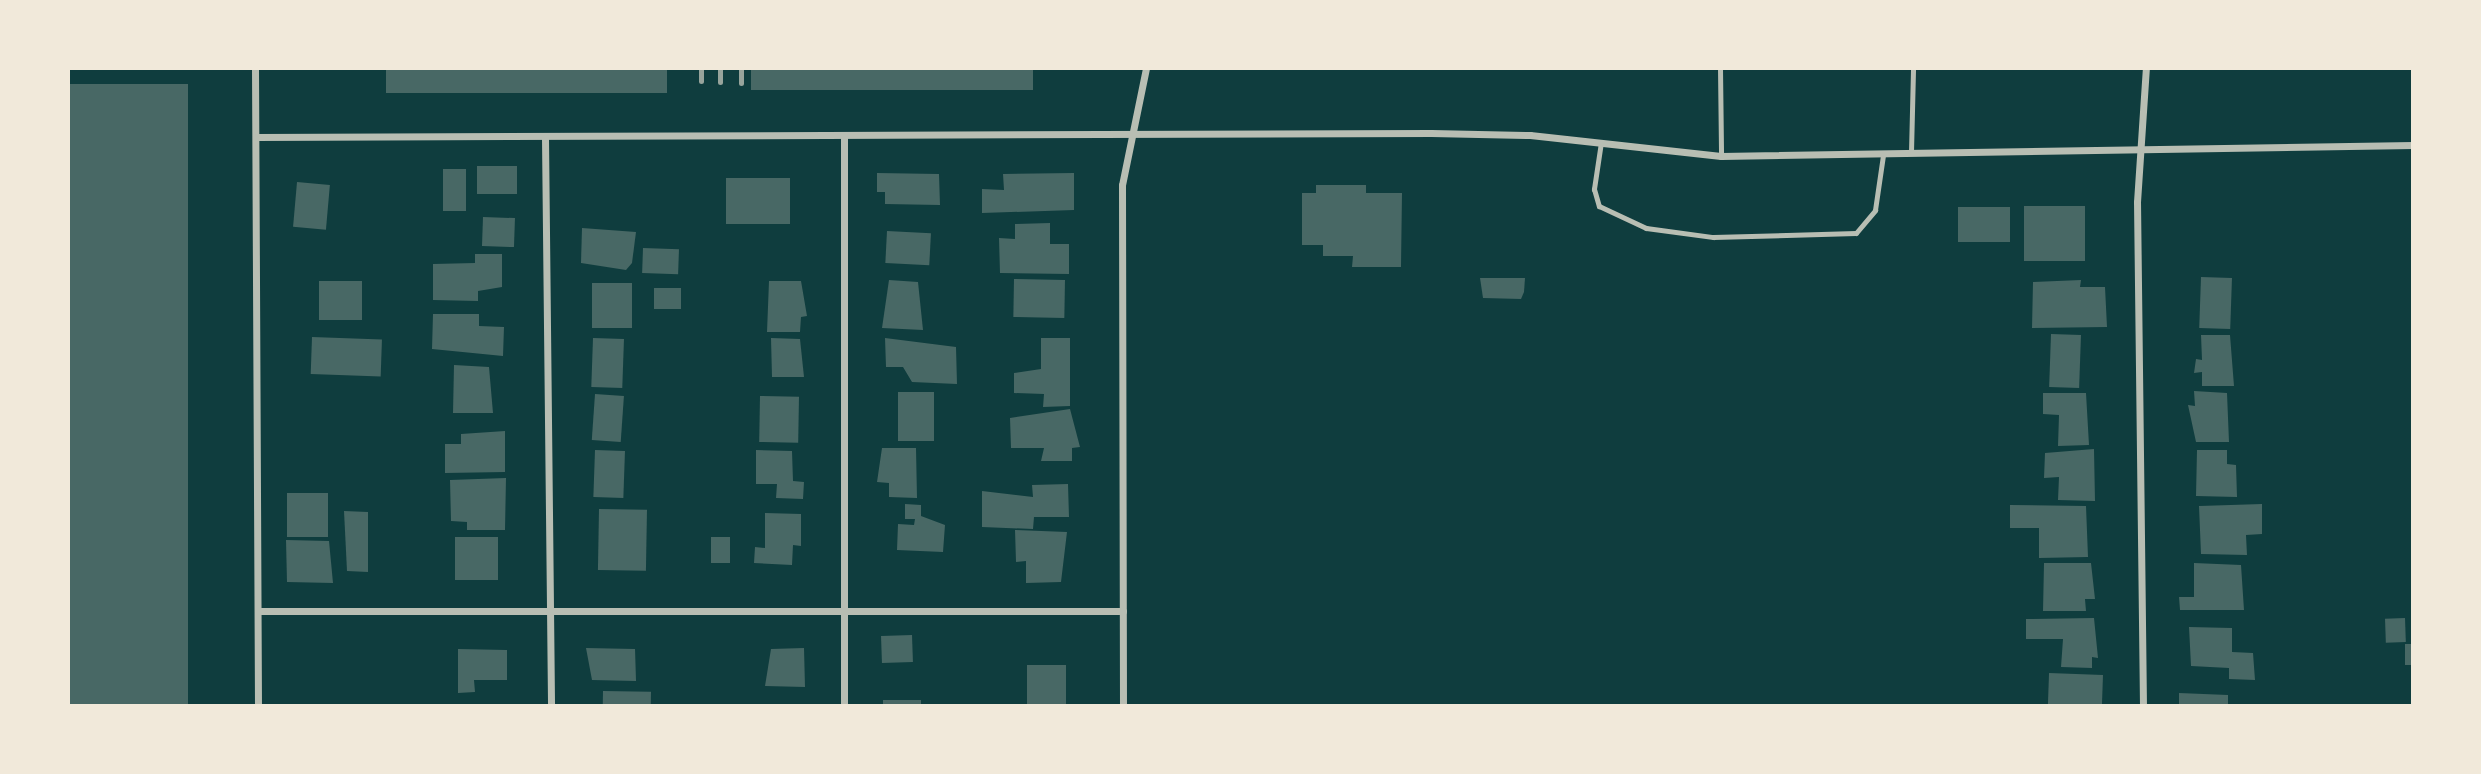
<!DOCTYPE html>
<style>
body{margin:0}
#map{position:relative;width:2481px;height:774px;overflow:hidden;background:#0f3d3e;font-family:Mulish,sans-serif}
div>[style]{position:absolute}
.building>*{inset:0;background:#486865;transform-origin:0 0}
.service>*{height:5px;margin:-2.5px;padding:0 2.5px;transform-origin:2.5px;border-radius:2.5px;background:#b8beb3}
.minor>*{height:7px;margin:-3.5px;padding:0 3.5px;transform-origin:3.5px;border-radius:3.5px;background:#b8beb3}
.rail>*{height:5px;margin:-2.5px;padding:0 2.5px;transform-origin:2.5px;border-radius:2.5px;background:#97a49c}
span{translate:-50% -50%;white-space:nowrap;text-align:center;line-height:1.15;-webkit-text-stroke:6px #f1e9da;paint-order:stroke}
.frame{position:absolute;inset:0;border:70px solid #f1e9da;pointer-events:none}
</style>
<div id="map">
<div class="building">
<div style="left:386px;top:68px;width:281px;height:25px"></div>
<div style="left:751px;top:68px;width:282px;height:22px"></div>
<div style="left:188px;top:84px;width:622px;height:120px;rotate:90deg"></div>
<div style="left:477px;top:166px;width:40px;height:28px"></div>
<div style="left:443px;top:169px;width:23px;height:42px"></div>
<div style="clip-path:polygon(877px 173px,939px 174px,940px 205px,885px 204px,885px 192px,877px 192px)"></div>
<div style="clip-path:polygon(1074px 173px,1074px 210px,982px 213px,982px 189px,1004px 190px,1003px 174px)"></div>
<div style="left:726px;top:178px;width:64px;height:46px"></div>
<div style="left:297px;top:182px;width:33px;height:45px;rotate:5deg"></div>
<div style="clip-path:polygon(1316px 185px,1366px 185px,1366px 193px,1402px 193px,1401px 267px,1352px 267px,1353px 256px,1323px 256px,1323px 245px,1302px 245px,1302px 193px,1316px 193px)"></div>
<div style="left:2024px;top:206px;width:61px;height:55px"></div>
<div style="left:1958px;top:207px;width:52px;height:35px"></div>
<div style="left:483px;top:217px;width:32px;height:29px;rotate:2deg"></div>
<div style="clip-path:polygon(1050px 223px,1050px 244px,1069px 244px,1069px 274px,1000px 273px,999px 238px,1015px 239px,1015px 224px)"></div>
<div style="clip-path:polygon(582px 228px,636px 232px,632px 263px,626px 270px,581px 263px)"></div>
<div style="left:887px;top:231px;width:44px;height:32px;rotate:3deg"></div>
<div style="left:643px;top:248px;width:36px;height:25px;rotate:2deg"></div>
<div style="clip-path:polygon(475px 254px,502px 254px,502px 287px,478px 291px,478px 301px,433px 300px,433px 264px,475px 263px)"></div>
<div style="left:2201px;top:277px;width:31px;height:51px;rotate:2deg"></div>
<div style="clip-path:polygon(1480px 278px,1525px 278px,1524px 292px,1521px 299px,1483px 298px)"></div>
<div style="left:1014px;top:279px;width:51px;height:38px;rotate:1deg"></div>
<div style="clip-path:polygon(889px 280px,918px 282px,923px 330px,882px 328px)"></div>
<div style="clip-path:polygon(2081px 280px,2080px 287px,2105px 287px,2107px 327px,2032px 328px,2033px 282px)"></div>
<div style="left:319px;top:281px;width:43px;height:39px"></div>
<div style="clip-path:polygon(769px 281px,801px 281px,807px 316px,801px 317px,800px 332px,767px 332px)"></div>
<div style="left:592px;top:283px;width:40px;height:45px"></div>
<div style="left:654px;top:288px;width:27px;height:21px"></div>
<div style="clip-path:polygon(433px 314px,479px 314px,479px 326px,504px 327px,503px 356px,432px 349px)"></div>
<div style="left:2051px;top:334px;width:30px;height:53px;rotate:2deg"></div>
<div style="clip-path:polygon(2201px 335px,2230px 335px,2234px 386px,2202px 386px,2202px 372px,2194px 373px,2196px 359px,2202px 360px)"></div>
<div style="left:312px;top:337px;width:70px;height:37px;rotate:2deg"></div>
<div style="left:593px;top:338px;width:31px;height:49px;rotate:2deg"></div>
<div style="clip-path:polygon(771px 338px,800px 339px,804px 377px,772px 377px)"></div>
<div style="clip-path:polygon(885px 338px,956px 347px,957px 384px,912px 382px,903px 367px,886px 367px)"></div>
<div style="clip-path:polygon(1041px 338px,1070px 338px,1070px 406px,1043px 407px,1044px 394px,1014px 393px,1014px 373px,1041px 369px)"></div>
<div style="clip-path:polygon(454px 365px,489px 367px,493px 413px,453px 413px)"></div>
<div style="clip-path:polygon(2194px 391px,2227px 393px,2229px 442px,2196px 442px,2188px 405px,2195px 406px)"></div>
<div style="left:898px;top:392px;width:36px;height:49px"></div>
<div style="clip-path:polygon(2043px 393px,2086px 393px,2089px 445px,2058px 446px,2059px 415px,2043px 414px)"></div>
<div style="left:595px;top:394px;width:29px;height:46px;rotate:4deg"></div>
<div style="left:760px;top:396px;width:39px;height:46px;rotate:1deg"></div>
<div style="clip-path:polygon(1070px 409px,1080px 447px,1072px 448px,1072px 461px,1041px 461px,1044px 448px,1011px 448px,1010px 418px)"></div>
<div style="clip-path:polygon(505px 431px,505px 472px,445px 473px,445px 444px,461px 444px,461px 434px)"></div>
<div style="clip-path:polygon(882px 448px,916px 448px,917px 498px,889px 497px,889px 483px,877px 482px)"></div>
<div style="clip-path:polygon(2094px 449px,2095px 501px,2058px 500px,2059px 477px,2044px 478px,2045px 453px)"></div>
<div style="left:595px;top:450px;width:30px;height:47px;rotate:2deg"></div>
<div style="clip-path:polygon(756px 450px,792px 451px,793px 481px,804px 482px,803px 499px,776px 498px,777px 484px,756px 484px)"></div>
<div style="clip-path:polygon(2197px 450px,2227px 450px,2227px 464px,2236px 465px,2237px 497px,2196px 496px)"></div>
<div style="clip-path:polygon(506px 478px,505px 530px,467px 530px,467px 522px,451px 521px,450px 480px)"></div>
<div style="clip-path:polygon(1068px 484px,1069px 517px,1034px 517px,1033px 529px,982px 527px,982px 491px,1033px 497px,1032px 485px)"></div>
<div style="left:287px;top:493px;width:41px;height:44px"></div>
<div style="clip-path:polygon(905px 504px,921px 505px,921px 516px,945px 525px,943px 552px,897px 550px,898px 524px,914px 525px,915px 519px,905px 519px)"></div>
<div style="clip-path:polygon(2262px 504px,2262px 534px,2246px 535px,2247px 555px,2201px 554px,2199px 506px)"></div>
<div style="clip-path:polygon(2010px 505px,2086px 506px,2088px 557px,2039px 558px,2039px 528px,2010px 528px)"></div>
<div style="left:599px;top:509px;width:48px;height:61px;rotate:1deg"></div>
<div style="clip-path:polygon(344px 511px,368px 512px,368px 572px,347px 571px)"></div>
<div style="clip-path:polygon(765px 513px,801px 514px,801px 546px,793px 545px,792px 565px,754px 563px,755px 547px,765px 548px)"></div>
<div style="clip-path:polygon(1015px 530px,1067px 532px,1061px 582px,1026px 583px,1026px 561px,1016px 562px)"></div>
<div style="left:455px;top:537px;width:43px;height:43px"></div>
<div style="left:711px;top:537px;width:19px;height:26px"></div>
<div style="clip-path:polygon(286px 540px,329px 541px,333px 583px,287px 582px)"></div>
<div style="clip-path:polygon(2044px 563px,2091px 563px,2095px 599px,2085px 599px,2086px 611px,2043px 611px)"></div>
<div style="clip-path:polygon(2194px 563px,2241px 565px,2244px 610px,2180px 610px,2179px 597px,2194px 597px)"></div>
<div style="clip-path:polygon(2094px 618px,2098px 658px,2092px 657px,2092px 668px,2061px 667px,2063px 639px,2026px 639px,2026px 619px)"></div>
<div style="left:2405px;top:618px;width:24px;height:20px;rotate:88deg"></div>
<div style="clip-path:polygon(2189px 627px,2232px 628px,2232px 652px,2253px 653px,2255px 680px,2229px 679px,2229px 668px,2191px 666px)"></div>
<div style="left:912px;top:635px;width:27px;height:31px;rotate:88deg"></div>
<div style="left:2405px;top:644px;width:8px;height:21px"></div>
<div style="clip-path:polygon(586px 648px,635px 649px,636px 681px,592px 680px)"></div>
<div style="clip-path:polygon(804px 648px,805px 687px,765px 686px,771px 649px)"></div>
<div style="clip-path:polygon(458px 649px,507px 650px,507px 680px,474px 680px,475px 692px,458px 693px)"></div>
<div style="left:1027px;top:665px;width:39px;height:41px"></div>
<div style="left:2103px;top:675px;width:31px;height:54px;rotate:92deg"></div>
<div style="left:603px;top:691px;width:48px;height:15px;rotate:1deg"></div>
<div style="clip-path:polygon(2179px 693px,2228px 695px,2228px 706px,2179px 706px)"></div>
<div style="left:883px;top:700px;width:38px;height:6px"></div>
</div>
<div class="service">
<div style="left:1720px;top:68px;width:88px;rotate:89.3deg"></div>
<div style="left:1601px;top:142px;width:48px;rotate:98.5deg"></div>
<div style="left:1594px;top:189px;width:18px;rotate:74deg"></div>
<div style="left:1599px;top:206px;width:52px;rotate:25.1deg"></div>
<div style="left:1646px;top:228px;width:68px;rotate:7.7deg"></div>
<div style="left:1713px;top:237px;width:143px;rotate:-1.6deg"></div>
<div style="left:1856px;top:233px;width:30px;rotate:-50deg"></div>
<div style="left:1875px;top:210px;width:56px;rotate:-81.7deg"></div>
<div style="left:1911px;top:152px;width:84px;rotate:-88.6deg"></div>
</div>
<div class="minor">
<div style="left:255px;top:68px;width:638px;rotate:89.73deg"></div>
<div style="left:256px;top:137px;width:1175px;rotate:-0.2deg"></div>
<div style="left:1431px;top:133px;width:99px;rotate:1.2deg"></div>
<div style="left:1530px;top:135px;width:192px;rotate:6.3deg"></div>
<div style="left:1721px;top:156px;width:692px;rotate:-0.91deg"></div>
<div style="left:545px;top:138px;width:568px;rotate:89.39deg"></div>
<div style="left:258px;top:611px;width:865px"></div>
<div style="left:844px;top:706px;width:569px;rotate:-90deg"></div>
<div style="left:1123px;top:706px;width:521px;rotate:-90.11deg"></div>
<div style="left:1122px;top:185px;width:119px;rotate:-78.4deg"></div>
<div style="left:2143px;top:706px;width:504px;rotate:-90.68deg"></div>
<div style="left:2137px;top:202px;width:134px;rotate:-86.2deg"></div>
</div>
<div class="rail">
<div style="left:741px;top:68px;width:15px;rotate:90deg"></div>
<div style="left:701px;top:81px;width:13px;rotate:-90deg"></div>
<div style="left:720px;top:82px;width:14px;rotate:-90deg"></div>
</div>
<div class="frame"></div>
</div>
